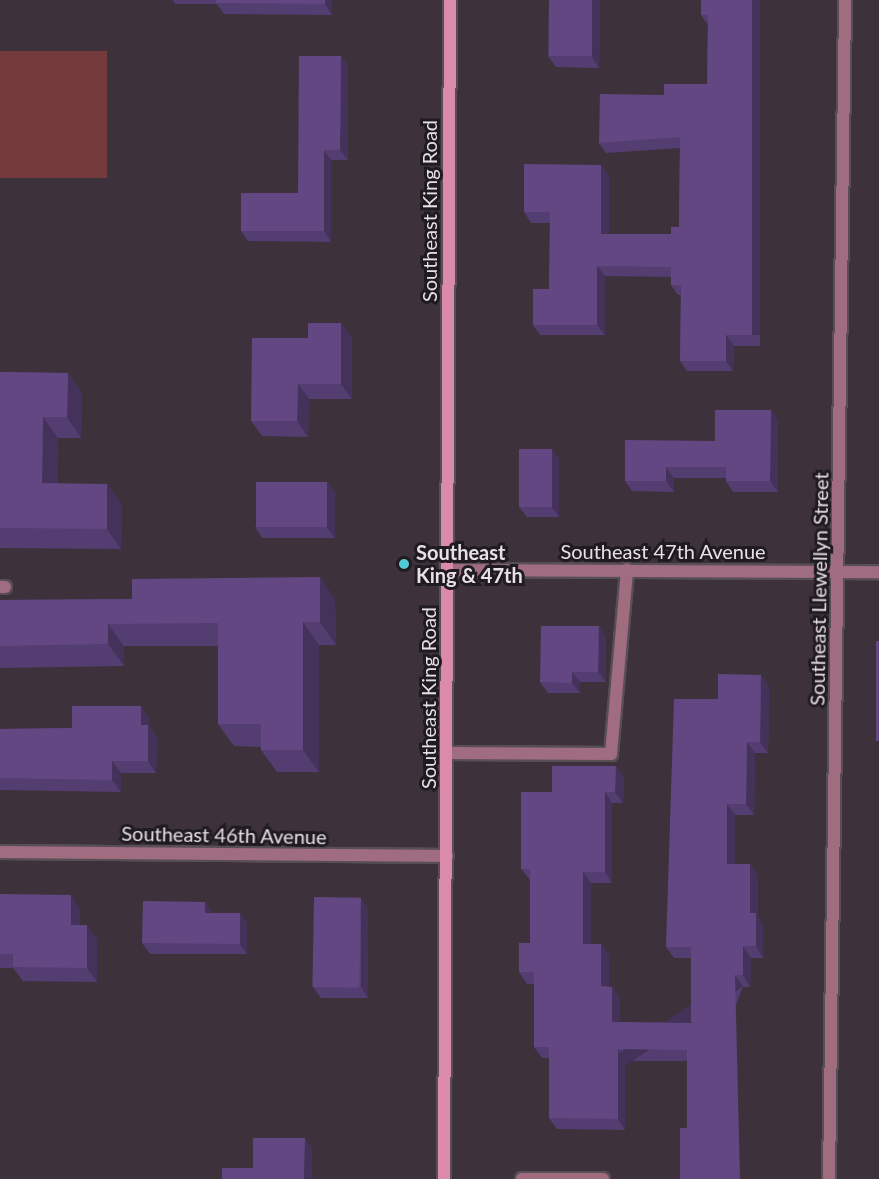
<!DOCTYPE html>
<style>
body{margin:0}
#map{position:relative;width:879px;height:1179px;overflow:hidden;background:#3d323b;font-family:Lato,sans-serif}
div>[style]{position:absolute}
.green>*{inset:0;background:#733b3b;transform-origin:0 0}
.roads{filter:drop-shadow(2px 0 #584e56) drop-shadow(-2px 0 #584e56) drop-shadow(0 2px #584e56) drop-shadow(0 -2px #584e56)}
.service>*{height:12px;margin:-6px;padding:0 6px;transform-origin:6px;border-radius:6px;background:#a06c7f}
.minor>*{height:12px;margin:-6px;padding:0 6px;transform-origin:6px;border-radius:6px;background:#a06c7f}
.secondary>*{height:12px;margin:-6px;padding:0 6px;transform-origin:6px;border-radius:6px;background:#dc8aa9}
.wall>*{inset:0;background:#543d70}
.shaded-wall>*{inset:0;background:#45325b;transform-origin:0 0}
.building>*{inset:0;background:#624782;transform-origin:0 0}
.dots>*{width:16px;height:16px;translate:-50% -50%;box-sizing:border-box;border:3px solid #201b20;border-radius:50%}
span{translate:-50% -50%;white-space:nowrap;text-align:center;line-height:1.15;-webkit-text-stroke:6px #201b20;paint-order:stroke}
.street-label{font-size:20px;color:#e7e0e6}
.poi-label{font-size:20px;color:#e7e0e6;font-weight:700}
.left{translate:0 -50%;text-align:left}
</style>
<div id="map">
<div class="green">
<div style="left:0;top:51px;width:107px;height:127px"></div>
</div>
<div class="roads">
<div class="service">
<div style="left:0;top:587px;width:5px"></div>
<div style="left:447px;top:753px;width:164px;rotate:0.3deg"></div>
<div style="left:611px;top:754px;width:185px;rotate:-85deg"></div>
<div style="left:522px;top:1179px;width:81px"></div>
</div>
<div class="minor">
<div style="left:447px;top:570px;width:432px;rotate:0.3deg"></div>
<div style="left:0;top:852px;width:447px;rotate:0.5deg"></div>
<div style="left:829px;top:1179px;width:1179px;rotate:-89.22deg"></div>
</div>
<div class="secondary">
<div style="left:444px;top:1179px;width:1179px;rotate:-89.71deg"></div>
</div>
</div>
<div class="wall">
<div style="clip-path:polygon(173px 0,332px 0,332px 15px,224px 14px,217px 4px,175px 4px)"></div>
<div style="clip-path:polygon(549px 0,600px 0,599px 68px,556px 67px,548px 56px)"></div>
<div style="clip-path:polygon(760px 0,760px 346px,734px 346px,733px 371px,687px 371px,680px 361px,681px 295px,678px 295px,671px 285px,671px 277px,605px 276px,605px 335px,540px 335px,533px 325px,549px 289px,550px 223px,531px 223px,524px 212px,609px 175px,609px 234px,671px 234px,679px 227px,680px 148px,606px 153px,599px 143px,664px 95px,707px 84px,708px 25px,701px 15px)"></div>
<div style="clip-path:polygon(341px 56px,348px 67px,348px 160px,331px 160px,331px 242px,248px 241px,241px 231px,298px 193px)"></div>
<div style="clip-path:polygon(341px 323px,352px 338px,352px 399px,309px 399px,308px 437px,262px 436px,251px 421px,308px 338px)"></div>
<div style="clip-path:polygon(0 372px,68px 373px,82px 393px,81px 438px,58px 438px,57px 483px,122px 504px,121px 549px,0 548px)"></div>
<div style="clip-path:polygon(771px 410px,778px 421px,778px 492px,733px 492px,726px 481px,726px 478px,674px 478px,674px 492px,632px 491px,625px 481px,715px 441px)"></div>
<div style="clip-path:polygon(552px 449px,559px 460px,559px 517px,527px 517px,519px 507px)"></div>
<div style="clip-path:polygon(327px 482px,335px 492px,335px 538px,262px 538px,255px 527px)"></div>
<div style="clip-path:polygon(320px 577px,335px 600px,336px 645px,319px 645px,319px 772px,277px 772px,261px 750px,261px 747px,234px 746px,218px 724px,218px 646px,124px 646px,124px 666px,0 668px,0 600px,132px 599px)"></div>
<div style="clip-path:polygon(606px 637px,606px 682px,580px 682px,580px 693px,548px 693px,540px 682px)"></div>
<div style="clip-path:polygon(769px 686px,768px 753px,755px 753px,754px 815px,735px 815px,735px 864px,750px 864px,758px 875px,758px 917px,763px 925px,763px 958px,751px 958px,750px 987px,743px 987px,687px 1128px,687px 1061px,625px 1061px,625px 1130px,557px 1129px,549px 1118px,549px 1058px,542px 1058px,534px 1047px,534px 984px,527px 984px,519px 972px,530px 943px,530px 880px,521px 869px,552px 792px,616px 766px,624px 777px,623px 803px,612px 803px,612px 883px,591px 883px,591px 944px,609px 955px,609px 987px,612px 987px,620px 998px,620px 1022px,691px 1023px,691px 958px,674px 958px,666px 947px,718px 699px)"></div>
<div style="clip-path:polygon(149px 718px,149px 726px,157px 737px,156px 773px,121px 773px,121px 792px,0 790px,0 729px,72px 728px)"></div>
<div style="clip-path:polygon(0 894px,80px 909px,80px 925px,97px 939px,97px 982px,23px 981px,13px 968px,0 968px)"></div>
<div style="clip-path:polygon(368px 908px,368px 998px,321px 998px,313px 987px)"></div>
<div style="clip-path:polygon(212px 913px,247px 923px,247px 954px,150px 954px,142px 943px)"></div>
</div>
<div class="shaded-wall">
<div style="clip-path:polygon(325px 0,332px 0,332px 15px,325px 4px)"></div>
<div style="clip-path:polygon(592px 0,600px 0,599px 68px,592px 57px)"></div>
<div style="left:752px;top:0;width:8px;height:335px"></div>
<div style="clip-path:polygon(341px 56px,348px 67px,348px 160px,340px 150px)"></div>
<div style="clip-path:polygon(324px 150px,331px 160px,331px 242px,324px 231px)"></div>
<div style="clip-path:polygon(601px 165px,609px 175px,609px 245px,601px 234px)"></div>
<div style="clip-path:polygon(597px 266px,605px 276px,605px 335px,597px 325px)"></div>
<div style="clip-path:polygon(341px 323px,352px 338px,352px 399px,341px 384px)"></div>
<div style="clip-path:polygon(726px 335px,734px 346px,733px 371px,726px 361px)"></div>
<div style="clip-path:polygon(68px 373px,82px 393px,81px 438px,67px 417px)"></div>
<div style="clip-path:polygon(298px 384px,309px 399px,308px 437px,297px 421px)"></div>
<div style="clip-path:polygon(771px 410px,778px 421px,778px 492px,770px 481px)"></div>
<div style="clip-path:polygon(43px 417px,58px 438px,56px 504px,42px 483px)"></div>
<div style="clip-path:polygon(552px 449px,559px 460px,559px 517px,552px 507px)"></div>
<div style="clip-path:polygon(666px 467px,674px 478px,674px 492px,666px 481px)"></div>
<div style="clip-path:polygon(327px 482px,335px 492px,335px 538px,327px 528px)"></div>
<div style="clip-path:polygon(107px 484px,122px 504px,121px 549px,107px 529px)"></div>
<div style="clip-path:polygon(320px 577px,335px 600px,336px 645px,320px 622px)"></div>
<div style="clip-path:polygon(303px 622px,319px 645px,319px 772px,303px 750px)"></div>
<div style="clip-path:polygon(108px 624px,124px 646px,124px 666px,108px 644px)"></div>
<div style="clip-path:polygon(599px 626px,606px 637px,606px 682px,598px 672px)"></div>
<div style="clip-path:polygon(572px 672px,580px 682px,580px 693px,572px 683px)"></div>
<div style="clip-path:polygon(761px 675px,769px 686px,768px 753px,760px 742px)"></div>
<div style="clip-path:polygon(141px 706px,149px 718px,149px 726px,157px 737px,156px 773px,148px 761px,141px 725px)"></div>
<div style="clip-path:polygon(747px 742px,755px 753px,754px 815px,746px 804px)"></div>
<div style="clip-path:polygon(112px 761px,121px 773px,121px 792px,112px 780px)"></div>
<div style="clip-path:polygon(616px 766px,624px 777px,623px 803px,615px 792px)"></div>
<div style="clip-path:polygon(605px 792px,612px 803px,612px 883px,605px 872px)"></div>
<div style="clip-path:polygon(727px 804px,735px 815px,735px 875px,727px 864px)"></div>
<div style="clip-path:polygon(750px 864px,758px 875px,758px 917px,763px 925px,763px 958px,756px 946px,750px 913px)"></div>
<div style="clip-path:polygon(583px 872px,591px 883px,591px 955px,583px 944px)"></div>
<div style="clip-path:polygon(71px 895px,80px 909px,80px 939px,71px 925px)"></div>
<div style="clip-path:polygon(361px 898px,368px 908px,368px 998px,361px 987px)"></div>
<div style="clip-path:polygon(205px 902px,212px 912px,205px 913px)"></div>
<div style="clip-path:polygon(240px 913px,247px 923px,247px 954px,240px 944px)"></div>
<div style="clip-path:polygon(87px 925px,97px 939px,97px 982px,87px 968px)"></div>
<div style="clip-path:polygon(601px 944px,609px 955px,609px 998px,601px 986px)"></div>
<div style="clip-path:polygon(743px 946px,751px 958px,750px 987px,743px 975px)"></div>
<div style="left:735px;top:975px;width:14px;height:204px;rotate:56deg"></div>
<div style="clip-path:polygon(612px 987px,620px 998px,620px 1033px,612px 1022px)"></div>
<div style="clip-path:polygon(618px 1049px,625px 1061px,625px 1130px,618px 1119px)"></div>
<div style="clip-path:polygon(305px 1138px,312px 1148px,312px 1179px,304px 1179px)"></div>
</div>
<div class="building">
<div style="clip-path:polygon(216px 0,325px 0,325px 4px,216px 3px)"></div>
<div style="left:549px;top:0;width:43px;height:56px"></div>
<div style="clip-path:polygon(701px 0,752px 0,752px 335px,726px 335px,726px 361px,680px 361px,681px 285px,671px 285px,671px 267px,597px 266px,597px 325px,533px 325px,533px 289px,549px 289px,550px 212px,524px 212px,524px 164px,601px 165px,601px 234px,671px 234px,671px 227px,679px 227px,680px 137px,599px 143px,600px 94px,664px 95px,664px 84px,707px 84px,708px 15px,701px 15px)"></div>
<div style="clip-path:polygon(299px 56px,341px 56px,340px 150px,324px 150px,324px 231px,241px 231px,241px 193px,298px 193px)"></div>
<div style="clip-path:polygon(308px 323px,341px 323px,341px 384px,298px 384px,297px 421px,251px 421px,252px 338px,308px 338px)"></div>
<div style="clip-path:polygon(0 372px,68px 373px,67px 417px,43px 417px,42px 483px,107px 484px,107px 529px,0 528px)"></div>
<div style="clip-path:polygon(715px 410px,771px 410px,770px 481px,726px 481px,726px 467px,666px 467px,666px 481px,625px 481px,625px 440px,715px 441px)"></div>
<div style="left:519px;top:449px;width:33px;height:58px"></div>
<div style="left:256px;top:482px;width:71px;height:45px"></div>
<div style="clip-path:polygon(320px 577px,320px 622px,303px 622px,303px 750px,261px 750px,261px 724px,218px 724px,218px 623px,108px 624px,108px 644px,0 646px,0 600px,132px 599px,132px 579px)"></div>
<div style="clip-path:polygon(541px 626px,599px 626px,598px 672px,572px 672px,572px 683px,540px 682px)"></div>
<div style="left:876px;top:641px;width:3px;height:100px"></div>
<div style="clip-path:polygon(718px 674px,761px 675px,760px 742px,747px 742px,746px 804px,727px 804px,727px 864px,750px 864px,750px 913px,756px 913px,756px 946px,743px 946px,743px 975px,735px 975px,740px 1179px,680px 1179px,680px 1128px,687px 1128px,687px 1050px,618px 1049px,618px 1119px,549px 1118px,549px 1047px,534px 1047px,534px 972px,519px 972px,519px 943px,530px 943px,530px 869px,521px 869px,521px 792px,552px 792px,552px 766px,616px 766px,615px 792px,605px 792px,605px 872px,583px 872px,583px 944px,601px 944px,601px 986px,612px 987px,612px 1022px,691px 1023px,691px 947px,666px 947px,674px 699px,718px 699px)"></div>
<div style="clip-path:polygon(72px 706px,141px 706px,141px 725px,148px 725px,148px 761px,112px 761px,112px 780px,0 778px,0 729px,72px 728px)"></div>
<div style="clip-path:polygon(0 894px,71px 895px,71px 925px,87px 925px,87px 968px,13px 967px,13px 954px,0 954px)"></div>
<div style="left:314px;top:897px;width:47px;height:90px;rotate:1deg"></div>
<div style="clip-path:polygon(143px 901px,205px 902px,205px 913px,240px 913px,240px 944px,142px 943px)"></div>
<div style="clip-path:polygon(253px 1138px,305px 1138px,304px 1179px,222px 1179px,222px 1168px,253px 1168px)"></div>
</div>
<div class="dots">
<div style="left:404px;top:564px;background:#51ccd4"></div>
</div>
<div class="street-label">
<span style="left:429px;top:211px;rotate:-90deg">Southeast King Road</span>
<span style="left:663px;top:551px">Southeast 47th Avenue</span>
<span style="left:819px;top:589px;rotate:-89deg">Southeast Llewellyn Street</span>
<span style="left:428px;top:698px;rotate:-90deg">Southeast King Road</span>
<span style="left:224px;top:835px;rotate:1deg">Southeast 46th Avenue</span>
</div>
<div class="poi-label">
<span class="left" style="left:416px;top:564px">Southeast<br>King &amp; 47th</span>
</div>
</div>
